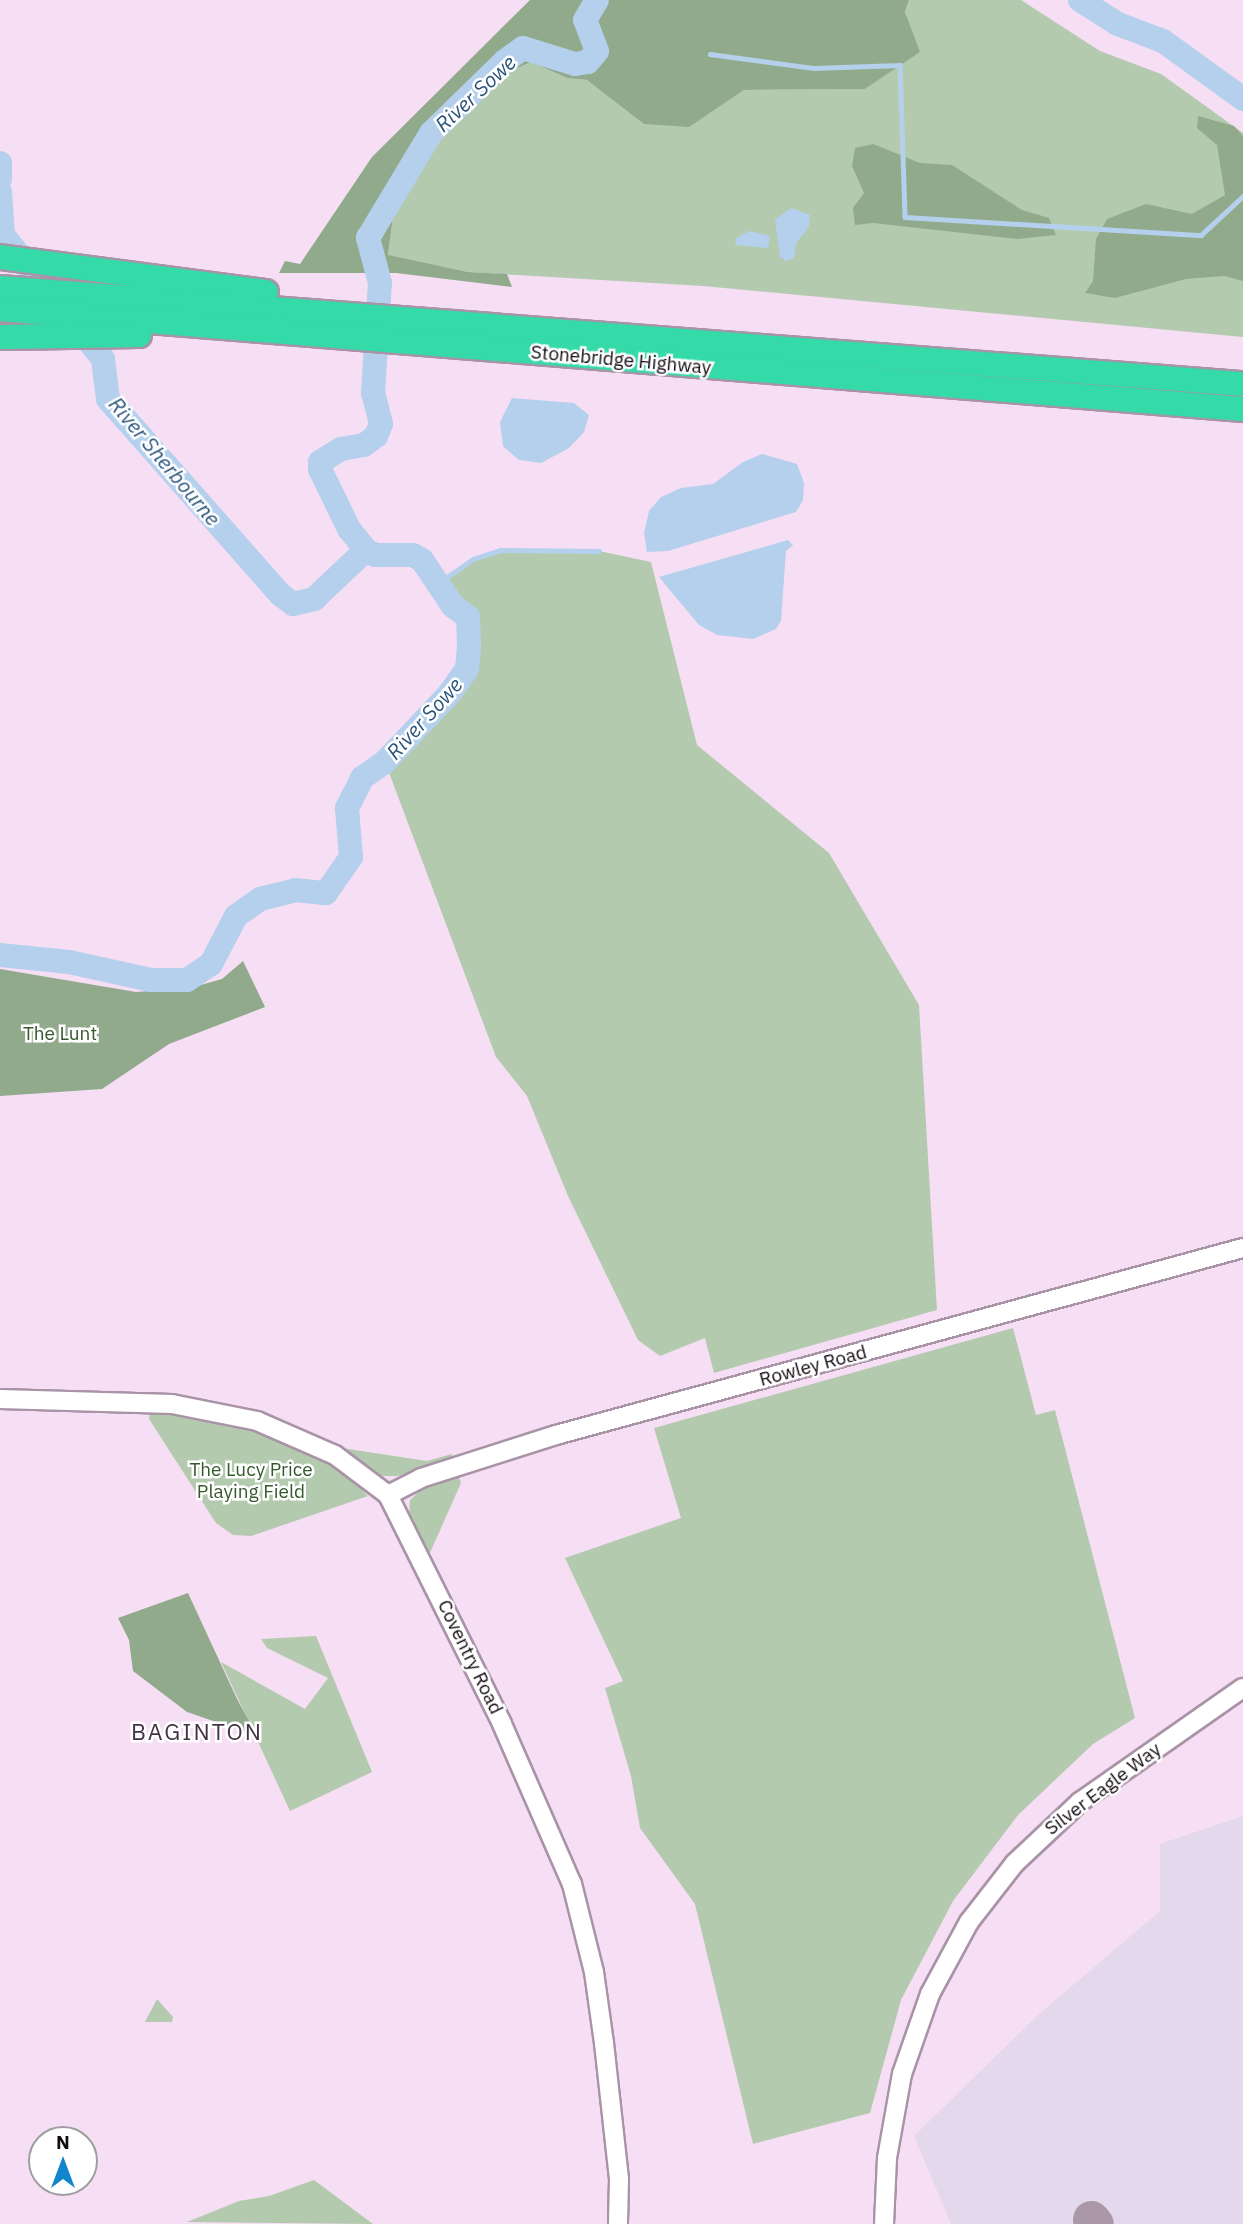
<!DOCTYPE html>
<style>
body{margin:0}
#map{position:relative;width:1243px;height:2224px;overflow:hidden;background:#f6def4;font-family:"IBM Plex Sans",sans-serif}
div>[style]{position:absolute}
.commercial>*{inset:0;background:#e4d8ec}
.green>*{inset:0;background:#b4caaf}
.forest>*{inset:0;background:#92aa8c}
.water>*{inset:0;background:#b4d0ec}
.stream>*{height:4.5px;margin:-2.25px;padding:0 2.25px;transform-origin:2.25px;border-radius:2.25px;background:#b4d0ec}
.river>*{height:24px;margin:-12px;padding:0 12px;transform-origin:12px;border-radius:12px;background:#b4d0ec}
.taxiway>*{height:37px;margin:-18.5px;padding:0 18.5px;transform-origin:18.5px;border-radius:18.5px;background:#aa97a8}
.roads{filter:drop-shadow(2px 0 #a893a7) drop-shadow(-2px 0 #a893a7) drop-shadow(0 2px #a893a7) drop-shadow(0 -2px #a893a7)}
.minor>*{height:18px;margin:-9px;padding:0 9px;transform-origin:9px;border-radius:9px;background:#fff}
.highway>*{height:24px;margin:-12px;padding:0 12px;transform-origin:12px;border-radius:12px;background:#34daa8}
span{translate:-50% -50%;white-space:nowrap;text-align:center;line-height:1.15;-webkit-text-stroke:5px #fff;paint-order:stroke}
.street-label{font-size:19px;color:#120b12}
.park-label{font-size:19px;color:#35582c}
.water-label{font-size:21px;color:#2a537a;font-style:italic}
.quarter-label{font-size:23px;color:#453344;letter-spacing:2px}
.north{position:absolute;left:28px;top:2126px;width:70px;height:70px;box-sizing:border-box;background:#fff;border:2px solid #a09da0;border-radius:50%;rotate:0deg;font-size:19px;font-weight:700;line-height:28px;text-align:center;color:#120b12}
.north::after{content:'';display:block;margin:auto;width:24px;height:32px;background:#1285cd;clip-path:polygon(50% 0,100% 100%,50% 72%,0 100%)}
</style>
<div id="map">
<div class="commercial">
<div style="clip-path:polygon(1243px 1816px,1243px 2224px,951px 2224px,914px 2136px,1037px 2016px,1160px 1911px,1160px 1844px)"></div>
</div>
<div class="green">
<div style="clip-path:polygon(909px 0,1021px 0,1100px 51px,1161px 74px,1243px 133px,1243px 337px,703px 286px,468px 272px,388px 256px,393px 217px,438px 138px,509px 72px,531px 62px,567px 78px,587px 80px,689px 126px,744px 90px,865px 89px,919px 52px,905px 12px)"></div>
<div style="clip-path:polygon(501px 550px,599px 551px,651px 562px,697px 745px,829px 853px,919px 1005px,937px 1310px,714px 1373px,705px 1338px,660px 1356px,638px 1340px,568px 1196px,527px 1096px,496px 1057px,385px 762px,467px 669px,468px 617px,453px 606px,440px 582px,473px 559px)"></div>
<div style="clip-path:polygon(1013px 1328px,1036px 1415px,1055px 1410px,1135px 1718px,1093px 1744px,1018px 1815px,953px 1901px,901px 2000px,870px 2113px,753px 2144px,695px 1904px,640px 1828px,631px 1776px,605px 1688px,623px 1681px,565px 1558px,681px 1518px,654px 1428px)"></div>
<div style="clip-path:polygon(150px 1410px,248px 1426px,329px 1458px,368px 1496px,251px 1536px,233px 1535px,216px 1523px,149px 1419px)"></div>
<div style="clip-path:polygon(335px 1447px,427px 1461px,452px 1454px,453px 1459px,398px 1476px,382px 1476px)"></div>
<div style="clip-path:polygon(459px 1477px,461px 1483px,425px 1564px,409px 1517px,410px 1500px,423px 1488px)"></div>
<div style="clip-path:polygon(316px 1636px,372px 1772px,290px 1811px,221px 1662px,305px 1709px,328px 1678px,267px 1648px,261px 1639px)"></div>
<div style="clip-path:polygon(157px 1999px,173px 2017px,172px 2022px,145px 2022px)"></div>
<div style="clip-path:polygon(314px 2180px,373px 2224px,187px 2222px,239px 2201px,269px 2196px)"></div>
</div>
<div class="forest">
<div style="clip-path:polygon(530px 0,909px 0,905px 12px,920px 52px,865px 89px,744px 90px,689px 127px,644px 124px,587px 80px,567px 78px,531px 62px,509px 72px,438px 138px,393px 217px,388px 255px,468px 272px,507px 274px,512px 287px,396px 273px,279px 273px,285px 261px,300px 264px,372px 157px)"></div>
<div style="clip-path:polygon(1198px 116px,1234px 126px,1243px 136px,1243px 281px,1224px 276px,1186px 279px,1115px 298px,1085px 293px,1093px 281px,1096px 239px,1107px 219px,1146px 204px,1192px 214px,1225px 195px,1217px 145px,1197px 128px)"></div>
<div style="clip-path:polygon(873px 144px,920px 163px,952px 165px,1022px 210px,1049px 218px,1056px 235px,1017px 239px,873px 223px,855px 225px,853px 208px,864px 193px,852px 166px,855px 148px)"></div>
<div style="clip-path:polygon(243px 961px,265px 1007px,169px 1044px,102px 1089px,0 1096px,0 969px,136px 992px,190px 988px,222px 979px)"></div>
<div style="clip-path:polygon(188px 1593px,237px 1699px,257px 1736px,187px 1712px,133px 1671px,129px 1640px,118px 1618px)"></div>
</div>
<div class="water">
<div style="clip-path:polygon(791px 208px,810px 215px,809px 226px,796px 244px,794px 258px,786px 261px,780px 257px,775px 220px)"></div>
<div style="clip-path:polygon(749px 231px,770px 236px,768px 248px,736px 245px,735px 239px)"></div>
<div style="clip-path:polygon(512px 398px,574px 403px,589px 415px,584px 432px,569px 448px,541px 463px,519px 460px,503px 446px,500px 422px)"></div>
<div style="clip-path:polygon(762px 454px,797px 464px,804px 483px,803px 500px,796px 512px,668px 551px,647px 552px,644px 533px,649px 511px,661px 497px,681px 488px,713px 484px,743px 462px)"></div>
<div style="clip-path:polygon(788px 540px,793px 545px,786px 551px,781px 621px,776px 629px,753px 639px,717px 635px,699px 625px,659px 577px)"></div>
</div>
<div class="stream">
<div style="left:710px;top:54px;width:105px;rotate:7.7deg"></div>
<div style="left:814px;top:68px;width:86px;rotate:-2deg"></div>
<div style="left:900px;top:65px;width:152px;rotate:88.1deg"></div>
<div style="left:905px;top:217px;width:297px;rotate:3.5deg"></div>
<div style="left:1201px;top:235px;width:57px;rotate:-42.9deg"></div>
<div style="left:440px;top:582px;width:40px;rotate:-34.9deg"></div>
<div style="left:473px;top:559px;width:29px;rotate:-18deg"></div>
<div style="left:501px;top:550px;width:98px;rotate:0.6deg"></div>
</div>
<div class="river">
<div style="left:1080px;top:0;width:45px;rotate:32.3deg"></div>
<div style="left:1118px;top:24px;width:48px;rotate:20.7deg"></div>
<div style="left:1163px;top:41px;width:99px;rotate:35.9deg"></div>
<div style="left:0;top:163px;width:16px;rotate:90deg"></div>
<div style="left:0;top:192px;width:43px;rotate:86deg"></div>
<div style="left:3px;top:235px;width:159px;rotate:51.1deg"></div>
<div style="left:103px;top:359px;width:40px;rotate:82.9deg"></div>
<div style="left:108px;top:399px;width:261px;rotate:48.6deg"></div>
<div style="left:281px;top:595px;width:15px;rotate:37deg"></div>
<div style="left:293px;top:604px;width:22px;rotate:-13deg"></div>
<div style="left:314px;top:599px;width:71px;rotate:-43.3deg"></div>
<div style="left:0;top:955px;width:69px;rotate:5.8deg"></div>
<div style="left:69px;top:962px;width:84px;rotate:12.4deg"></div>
<div style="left:151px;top:980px;width:36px"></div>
<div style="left:187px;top:980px;width:29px;rotate:-34deg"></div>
<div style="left:211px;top:964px;width:54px;rotate:-62.5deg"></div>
<div style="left:236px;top:916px;width:29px;rotate:-35deg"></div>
<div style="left:260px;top:899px;width:36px;rotate:-14deg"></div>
<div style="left:295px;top:890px;width:31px;rotate:6deg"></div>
<div style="left:326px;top:893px;width:44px;rotate:-55.2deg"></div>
<div style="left:351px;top:857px;width:49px;rotate:-94.7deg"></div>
<div style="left:347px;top:808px;width:34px;rotate:-63deg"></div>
<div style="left:362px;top:778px;width:28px;rotate:-35deg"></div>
<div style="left:385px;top:762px;width:95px;rotate:-46.7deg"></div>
<div style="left:450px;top:693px;width:29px;rotate:-55deg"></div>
<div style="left:467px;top:669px;width:23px;rotate:-85deg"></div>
<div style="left:469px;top:646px;width:29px;rotate:-92deg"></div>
<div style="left:468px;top:617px;width:19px;rotate:-144deg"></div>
<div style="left:453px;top:606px;width:55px;rotate:-124deg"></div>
<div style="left:422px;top:560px;width:10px;rotate:-151deg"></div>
<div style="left:413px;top:555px;width:38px;rotate:180deg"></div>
<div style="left:375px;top:555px;width:10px;rotate:-151deg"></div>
<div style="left:366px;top:550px;width:27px;rotate:-129deg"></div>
<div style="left:349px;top:529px;width:67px;rotate:-115.8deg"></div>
<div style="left:320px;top:469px;width:7px;rotate:-90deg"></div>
<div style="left:320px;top:462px;width:25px;rotate:-32deg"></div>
<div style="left:341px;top:449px;width:23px;rotate:-10deg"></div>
<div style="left:364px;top:445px;width:15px;rotate:-37deg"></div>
<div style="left:376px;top:436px;width:13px;rotate:-67deg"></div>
<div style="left:381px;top:424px;width:32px;rotate:-104deg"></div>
<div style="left:373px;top:393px;width:110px;rotate:-86.4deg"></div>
<div style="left:380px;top:283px;width:47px;rotate:-104.9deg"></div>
<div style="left:368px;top:238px;width:122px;rotate:-59deg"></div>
<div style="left:431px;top:133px;width:103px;rotate:-44.2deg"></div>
<div style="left:505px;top:61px;width:22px;rotate:-36deg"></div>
<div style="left:523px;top:48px;width:54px;rotate:17.1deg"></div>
<div style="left:575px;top:64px;width:13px;rotate:-9deg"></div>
<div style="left:588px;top:62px;width:14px;rotate:-51deg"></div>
<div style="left:597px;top:51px;width:33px;rotate:-111deg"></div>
<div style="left:585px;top:20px;width:23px;rotate:-59deg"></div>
</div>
<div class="taxiway">
<div style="left:1091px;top:2219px;width:6px;rotate:51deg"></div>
</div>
<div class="roads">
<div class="minor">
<div style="left:0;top:1399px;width:172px;rotate:1.7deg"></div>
<div style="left:172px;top:1404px;width:87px;rotate:11.3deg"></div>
<div style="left:257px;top:1421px;width:85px;rotate:23.6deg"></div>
<div style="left:335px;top:1455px;width:66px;rotate:37deg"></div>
<div style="left:388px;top:1495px;width:256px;rotate:63.5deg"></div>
<div style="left:502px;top:1724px;width:175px;rotate:66.4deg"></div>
<div style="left:572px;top:1884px;width:91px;rotate:76deg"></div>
<div style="left:594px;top:1972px;width:72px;rotate:82deg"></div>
<div style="left:604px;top:2043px;width:137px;rotate:83.7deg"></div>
<div style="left:619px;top:2179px;width:45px;rotate:91.3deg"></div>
<div style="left:388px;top:1495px;width:37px;rotate:-27deg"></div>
<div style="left:421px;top:1478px;width:142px;rotate:-17.7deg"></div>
<div style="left:556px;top:1435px;width:712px;rotate:-15.23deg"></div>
<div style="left:884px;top:2224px;width:66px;rotate:-87.4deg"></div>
<div style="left:887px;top:2158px;width:85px;rotate:-79.9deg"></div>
<div style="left:902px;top:2074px;width:85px;rotate:-70.7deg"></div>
<div style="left:930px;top:1994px;width:82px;rotate:-61.6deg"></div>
<div style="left:969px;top:1922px;width:75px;rotate:-52.1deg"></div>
<div style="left:1015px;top:1863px;width:89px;rotate:-43.2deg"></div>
<div style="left:1080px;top:1802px;width:199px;rotate:-35deg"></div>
</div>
<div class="highway">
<div style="left:0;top:257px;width:268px;rotate:7.5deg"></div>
<div style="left:0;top:288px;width:1247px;rotate:4.42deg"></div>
<div style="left:0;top:309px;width:1247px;rotate:4.6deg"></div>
<div style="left:0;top:337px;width:139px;rotate:-0.8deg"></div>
</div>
</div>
<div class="street-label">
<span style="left:621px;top:360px;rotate:5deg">Stonebridge Highway</span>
<span style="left:813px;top:1366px;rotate:-15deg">Rowley Road</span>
<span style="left:470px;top:1657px;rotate:64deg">Coventry Road</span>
<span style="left:1103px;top:1789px;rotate:-37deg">Silver Eagle Way</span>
</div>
<div class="park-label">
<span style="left:60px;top:1034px">The Lunt</span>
<span style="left:251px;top:1481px">The Lucy Price<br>Playing Field</span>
</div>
<div class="water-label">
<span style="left:475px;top:93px;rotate:-43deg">River Sowe</span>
<span style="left:165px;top:461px;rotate:50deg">River Sherbourne</span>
<span style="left:424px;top:718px;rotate:-48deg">River Sowe</span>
</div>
<div class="quarter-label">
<span style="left:197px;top:1731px">BAGINTON</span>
</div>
<div class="north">N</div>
</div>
